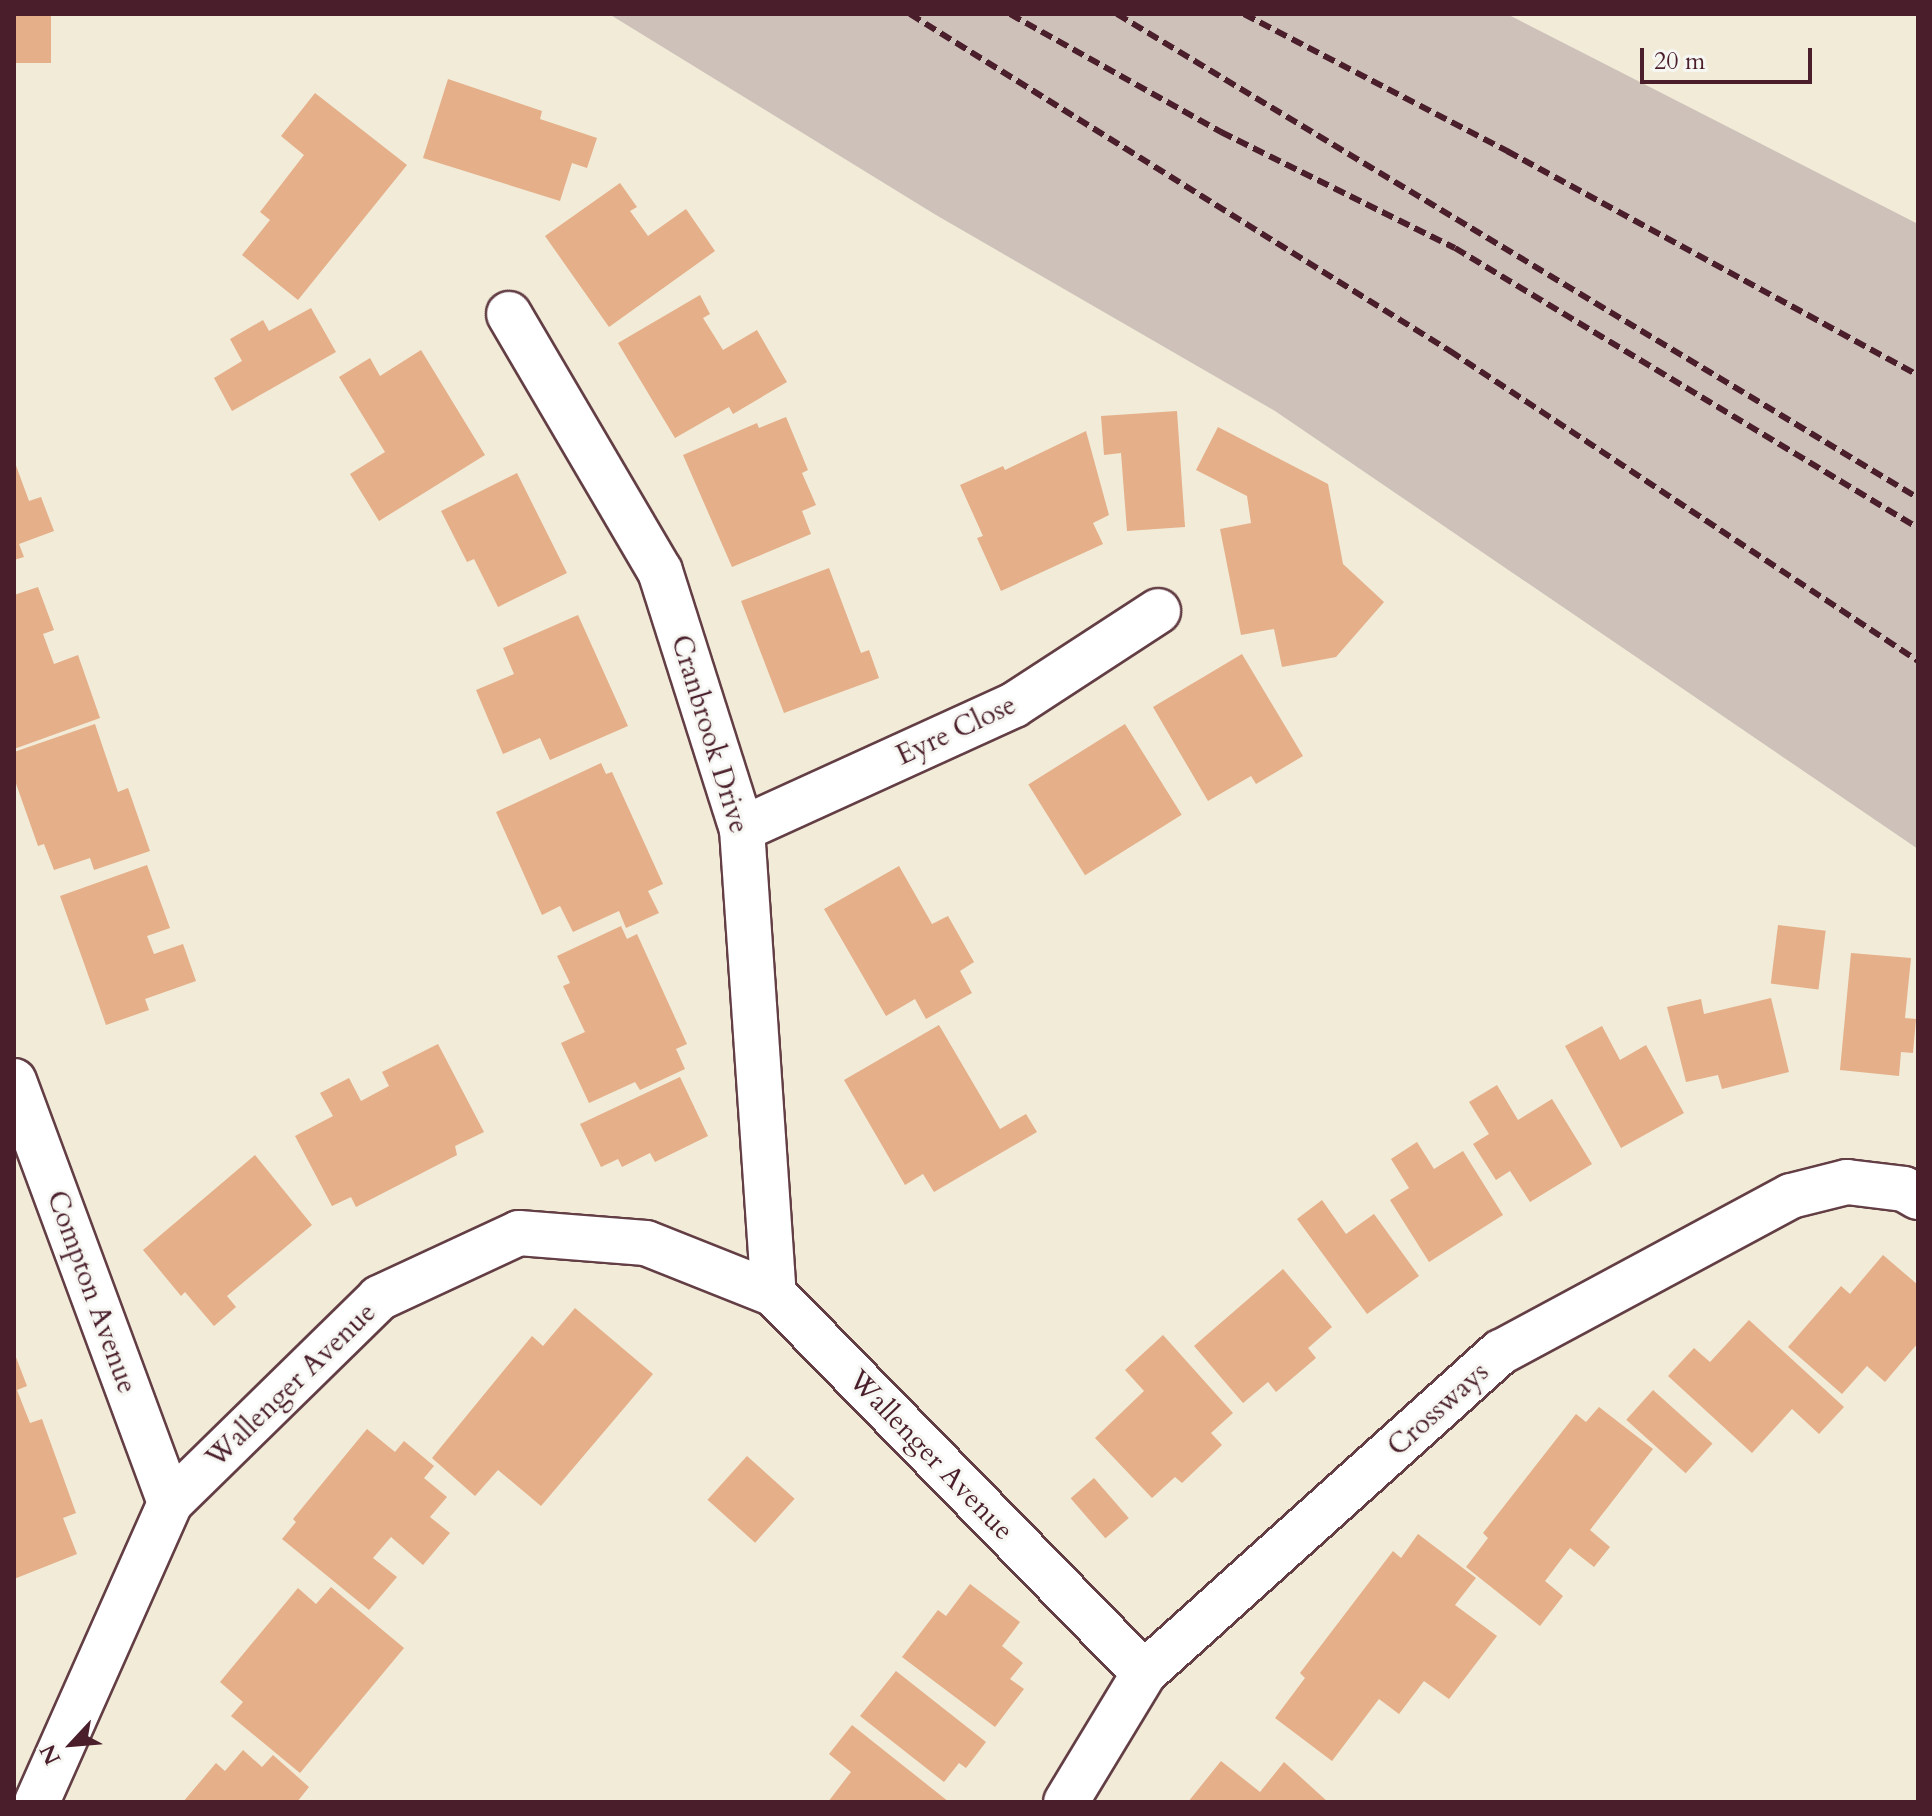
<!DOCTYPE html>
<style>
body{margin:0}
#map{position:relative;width:1932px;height:1816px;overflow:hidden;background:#f1ebd8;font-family:Cardo,serif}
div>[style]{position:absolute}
.industrial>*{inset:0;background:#cec1ba}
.building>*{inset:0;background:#e4af89;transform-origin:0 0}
.roads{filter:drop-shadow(2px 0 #633e45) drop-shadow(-2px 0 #633e45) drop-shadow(0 2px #633e45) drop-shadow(0 -2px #633e45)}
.minor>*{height:44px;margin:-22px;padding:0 22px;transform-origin:22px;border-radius:22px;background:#fff}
.rail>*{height:6px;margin-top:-3px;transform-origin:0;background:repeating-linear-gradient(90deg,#4a1f2b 0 12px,transparent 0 18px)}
span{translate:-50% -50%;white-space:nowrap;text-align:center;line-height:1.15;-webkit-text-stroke:6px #f6f6f2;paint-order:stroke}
.street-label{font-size:28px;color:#4a1f2b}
.frame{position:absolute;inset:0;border:16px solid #4a1f2b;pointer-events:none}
.north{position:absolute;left:32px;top:1704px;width:80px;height:80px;-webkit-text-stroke:6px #f6f6f2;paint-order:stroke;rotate:244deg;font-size:22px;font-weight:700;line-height:32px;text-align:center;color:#4a1f2b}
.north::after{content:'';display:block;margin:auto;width:28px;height:36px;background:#4a1f2b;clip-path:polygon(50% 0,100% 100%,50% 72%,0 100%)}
.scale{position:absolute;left:1640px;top:48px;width:172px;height:36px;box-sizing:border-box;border:4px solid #4a1f2b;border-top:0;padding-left:10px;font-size:24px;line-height:28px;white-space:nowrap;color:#4a1f2b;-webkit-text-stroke:6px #f6f6f2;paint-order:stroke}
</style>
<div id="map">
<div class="industrial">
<div style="clip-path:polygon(609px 14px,1507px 14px,1918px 224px,1918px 849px,1275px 411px,936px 215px)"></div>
</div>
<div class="building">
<div style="left:14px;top:14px;width:37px;height:49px"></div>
<div style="clip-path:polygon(448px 79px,542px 111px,540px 119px,597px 138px,587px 168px,572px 163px,560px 201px,423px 158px)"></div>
<div style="clip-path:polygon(315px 93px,407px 165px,298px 300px,242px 255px,270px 220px,260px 212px,304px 155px,281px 136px)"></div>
<div style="clip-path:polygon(620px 183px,637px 207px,630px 211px,648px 236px,686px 209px,715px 251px,609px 327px,545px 236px)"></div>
<div style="clip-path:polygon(700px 295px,710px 314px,703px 318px,723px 350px,757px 330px,787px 382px,733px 414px,729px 407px,675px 438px,618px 343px)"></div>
<div style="clip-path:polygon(311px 308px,336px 352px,232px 411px,214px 378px,242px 361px,230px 339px,263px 320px,269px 331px)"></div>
<div style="clip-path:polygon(421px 350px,485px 455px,379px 521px,350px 474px,385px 452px,339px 377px,370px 358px,380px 376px)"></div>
<div style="clip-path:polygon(1177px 411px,1185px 527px,1127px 531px,1121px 453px,1104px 455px,1101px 416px)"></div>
<div style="clip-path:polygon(786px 417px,808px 470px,802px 473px,816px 505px,802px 511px,811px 534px,732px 567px,683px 455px,757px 423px,759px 428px)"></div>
<div style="clip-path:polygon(1218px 427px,1328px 484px,1343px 564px,1384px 602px,1336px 657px,1282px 667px,1274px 629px,1241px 635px,1220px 529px,1251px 523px,1247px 496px,1196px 470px)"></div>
<div style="clip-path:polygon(1086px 431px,1109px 515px,1093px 523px,1103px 544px,1001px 591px,977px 538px,983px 536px,960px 485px,1003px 466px,1005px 470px)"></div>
<div style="clip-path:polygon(14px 460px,29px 501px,41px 497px,54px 531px,19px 544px,24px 557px,14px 560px)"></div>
<div style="clip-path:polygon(517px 473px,567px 573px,498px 607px,474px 559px,467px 562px,441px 511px)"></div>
<div style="clip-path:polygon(829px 568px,861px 653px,869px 650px,879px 678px,784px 713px,741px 601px)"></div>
<div style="clip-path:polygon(38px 587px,54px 630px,43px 634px,54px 664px,78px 655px,100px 718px,14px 749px,14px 595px)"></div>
<div style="clip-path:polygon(578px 615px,628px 726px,550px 760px,540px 738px,503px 754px,476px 690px,514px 674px,503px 648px)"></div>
<div style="clip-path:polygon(1242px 654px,1303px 756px,1256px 784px,1251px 776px,1208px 801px,1153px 707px)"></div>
<div style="clip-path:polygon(95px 724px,118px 792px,128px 788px,150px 851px,94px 870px,90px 858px,54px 870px,44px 844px,38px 846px,14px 778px,14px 752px)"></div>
<div style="left:1125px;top:724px;width:107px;height:114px;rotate:58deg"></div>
<div style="clip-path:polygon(601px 763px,606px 774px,612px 772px,663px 884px,648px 891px,659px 913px,626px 928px,619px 911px,573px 932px,560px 906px,542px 915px,496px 812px)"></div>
<div style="clip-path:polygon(147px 865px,170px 928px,147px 936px,154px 954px,183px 944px,196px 981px,145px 999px,149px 1010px,106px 1025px,60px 896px)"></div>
<div style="clip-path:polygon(899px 866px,932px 924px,948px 916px,974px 962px,960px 971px,972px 993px,926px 1019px,915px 999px,886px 1016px,824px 909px)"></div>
<div style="left:1778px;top:925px;width:48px;height:59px;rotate:7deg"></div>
<div style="clip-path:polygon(621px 926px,627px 939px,637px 934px,687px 1044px,676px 1049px,685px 1069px,640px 1090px,635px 1082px,589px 1103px,561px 1043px,585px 1032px,563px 986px,570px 983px,557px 956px)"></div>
<div style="clip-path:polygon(1851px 953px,1911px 958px,1905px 1018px,1916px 1019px,1913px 1053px,1901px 1052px,1899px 1076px,1840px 1070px)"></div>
<div style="clip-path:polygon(1771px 998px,1789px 1072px,1722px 1089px,1718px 1075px,1686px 1082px,1667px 1007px,1701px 999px,1704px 1014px)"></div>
<div style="clip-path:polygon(939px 1025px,1000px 1129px,1026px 1114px,1037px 1132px,934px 1192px,923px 1174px,905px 1185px,844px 1080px)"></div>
<div style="clip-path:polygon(1602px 1026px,1620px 1060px,1646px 1045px,1684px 1113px,1621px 1148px,1565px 1046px)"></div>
<div style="clip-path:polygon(438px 1044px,484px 1132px,455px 1146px,457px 1155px,356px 1207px,351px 1197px,332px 1206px,295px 1136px,333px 1116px,320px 1093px,349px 1078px,361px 1101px,389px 1086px,382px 1072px)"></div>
<div style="clip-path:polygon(680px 1077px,708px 1136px,655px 1162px,650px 1153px,622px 1167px,618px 1159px,601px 1167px,580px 1124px)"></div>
<div style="clip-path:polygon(1497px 1085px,1518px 1120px,1552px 1099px,1592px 1164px,1530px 1202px,1510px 1171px,1496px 1180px,1473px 1144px,1489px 1134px,1469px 1102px)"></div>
<div style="clip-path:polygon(1417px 1142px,1434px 1169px,1463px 1151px,1503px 1215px,1429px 1262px,1390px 1200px,1409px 1188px,1391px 1159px)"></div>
<div style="clip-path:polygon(255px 1155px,312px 1225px,227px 1296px,236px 1307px,214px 1326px,185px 1292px,181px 1296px,143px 1250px)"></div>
<div style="clip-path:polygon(1322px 1200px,1346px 1234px,1374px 1214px,1419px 1276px,1367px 1314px,1297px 1219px)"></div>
<div style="clip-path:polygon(1883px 1255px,1918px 1285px,1918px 1343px,1885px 1382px,1867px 1366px,1842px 1394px,1788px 1347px,1841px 1286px,1850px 1294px)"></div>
<div style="clip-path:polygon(1283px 1269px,1332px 1327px,1308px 1348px,1316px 1358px,1276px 1392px,1268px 1382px,1243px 1403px,1194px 1346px)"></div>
<div style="clip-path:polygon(575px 1308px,653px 1374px,541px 1506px,498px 1470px,475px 1496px,432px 1458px,532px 1336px,543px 1346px)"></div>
<div style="clip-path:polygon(1749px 1320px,1844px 1407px,1819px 1434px,1792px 1409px,1752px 1453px,1668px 1376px,1694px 1348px,1710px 1362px)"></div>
<div style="clip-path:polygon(1163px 1335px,1233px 1413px,1211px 1433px,1222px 1445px,1182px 1483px,1175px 1477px,1152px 1498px,1095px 1438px,1144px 1391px,1125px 1370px)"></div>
<div style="clip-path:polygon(14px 1352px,27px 1386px,17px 1390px,24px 1408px,30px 1423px,42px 1419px,76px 1513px,63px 1518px,77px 1554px,14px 1579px)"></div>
<div style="left:1653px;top:1390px;width:80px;height:40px;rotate:42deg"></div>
<div style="clip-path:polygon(1599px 1407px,1653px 1449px,1590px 1530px,1610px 1547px,1594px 1567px,1570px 1548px,1545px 1581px,1563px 1596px,1540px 1626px,1466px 1567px,1488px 1538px,1483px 1533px,1576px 1414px,1586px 1422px)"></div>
<div style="clip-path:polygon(367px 1429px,395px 1452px,404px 1441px,434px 1466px,424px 1478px,447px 1497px,430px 1517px,450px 1533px,423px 1565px,391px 1537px,373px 1558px,397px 1577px,369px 1610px,282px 1539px,296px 1522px,293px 1519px)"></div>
<div style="left:747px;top:1456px;width:64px;height:59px;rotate:42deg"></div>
<div style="left:1094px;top:1478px;width:53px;height:31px;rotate:49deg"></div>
<div style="clip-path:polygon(1418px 1534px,1476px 1578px,1455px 1605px,1497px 1636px,1449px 1699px,1424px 1681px,1399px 1714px,1379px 1699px,1332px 1761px,1275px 1718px,1305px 1678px,1300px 1673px,1393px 1551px,1401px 1558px)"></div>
<div style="clip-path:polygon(970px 1584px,1020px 1622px,1002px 1646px,1023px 1663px,1010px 1679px,1024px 1689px,995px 1727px,902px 1657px,938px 1610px,946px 1616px)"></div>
<div style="clip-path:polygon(331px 1587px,404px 1648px,300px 1773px,231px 1716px,243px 1702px,220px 1682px,298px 1588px,316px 1604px)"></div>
<div style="clip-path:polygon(896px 1671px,986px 1742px,966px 1768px,959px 1763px,944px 1782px,860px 1716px)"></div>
<div style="clip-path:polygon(852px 1725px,949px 1802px,828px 1802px,851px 1772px,829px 1754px)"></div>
<div style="clip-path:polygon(243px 1750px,262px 1767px,273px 1755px,309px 1787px,297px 1802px,183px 1802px,216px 1763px,225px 1771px)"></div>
<div style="clip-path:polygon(1221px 1761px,1260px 1792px,1284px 1762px,1328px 1802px,1188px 1802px)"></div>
</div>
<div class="roads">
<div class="minor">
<div style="left:509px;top:314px;width:298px;rotate:59.6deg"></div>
<div style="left:660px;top:571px;width:271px;rotate:72.4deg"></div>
<div style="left:742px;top:829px;width:466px;rotate:86.1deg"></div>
<div style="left:742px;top:829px;width:299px;rotate:-24.5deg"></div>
<div style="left:1014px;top:705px;width:172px;rotate:-33.1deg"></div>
<div style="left:14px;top:1081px;width:450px;rotate:69.7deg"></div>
<div style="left:37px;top:1802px;width:327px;rotate:-66deg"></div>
<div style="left:170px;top:1503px;width:293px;rotate:-44.4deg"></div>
<div style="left:379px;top:1298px;width:154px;rotate:-24.9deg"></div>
<div style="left:519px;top:1233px;width:127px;rotate:4.5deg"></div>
<div style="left:646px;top:1243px;width:138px;rotate:21.7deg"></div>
<div style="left:774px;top:1294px;width:530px;rotate:45.69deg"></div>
<div style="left:1066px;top:1802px;width:151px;rotate:-58.8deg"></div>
<div style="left:1144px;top:1673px;width:480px;rotate:-42deg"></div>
<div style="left:1501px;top:1352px;width:329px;rotate:-28.3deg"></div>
<div style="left:1791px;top:1196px;width:58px;rotate:-14deg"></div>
<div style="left:1847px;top:1182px;width:57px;rotate:7deg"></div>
<div style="left:1904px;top:1189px;width:16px;rotate:30deg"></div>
</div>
</div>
<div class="rail">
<div style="left:910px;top:14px;width:637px;rotate:31.97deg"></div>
<div style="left:1450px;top:351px;width:561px;rotate:33.52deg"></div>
<div style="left:1010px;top:14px;width:242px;rotate:29.2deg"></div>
<div style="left:1221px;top:132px;width:261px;rotate:26.4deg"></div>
<div style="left:1455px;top:248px;width:541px;rotate:31.16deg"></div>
<div style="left:1117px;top:14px;width:936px;rotate:31.14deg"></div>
<div style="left:1244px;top:14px;width:297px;rotate:27.5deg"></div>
<div style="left:1507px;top:151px;width:468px;rotate:28.6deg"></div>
</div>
<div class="street-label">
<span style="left:956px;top:730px;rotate:-25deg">Eyre Close</span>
<span style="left:710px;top:734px;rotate:73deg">Cranbrook Drive</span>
<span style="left:92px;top:1292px;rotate:70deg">Compton Avenue</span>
<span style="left:291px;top:1385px;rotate:-44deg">Wallenger Avenue</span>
<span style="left:1438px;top:1409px;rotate:-42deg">Crossways</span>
<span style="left:931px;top:1455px;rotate:46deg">Wallenger Avenue</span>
</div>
<div class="frame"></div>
<div class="north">N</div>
<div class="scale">20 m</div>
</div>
